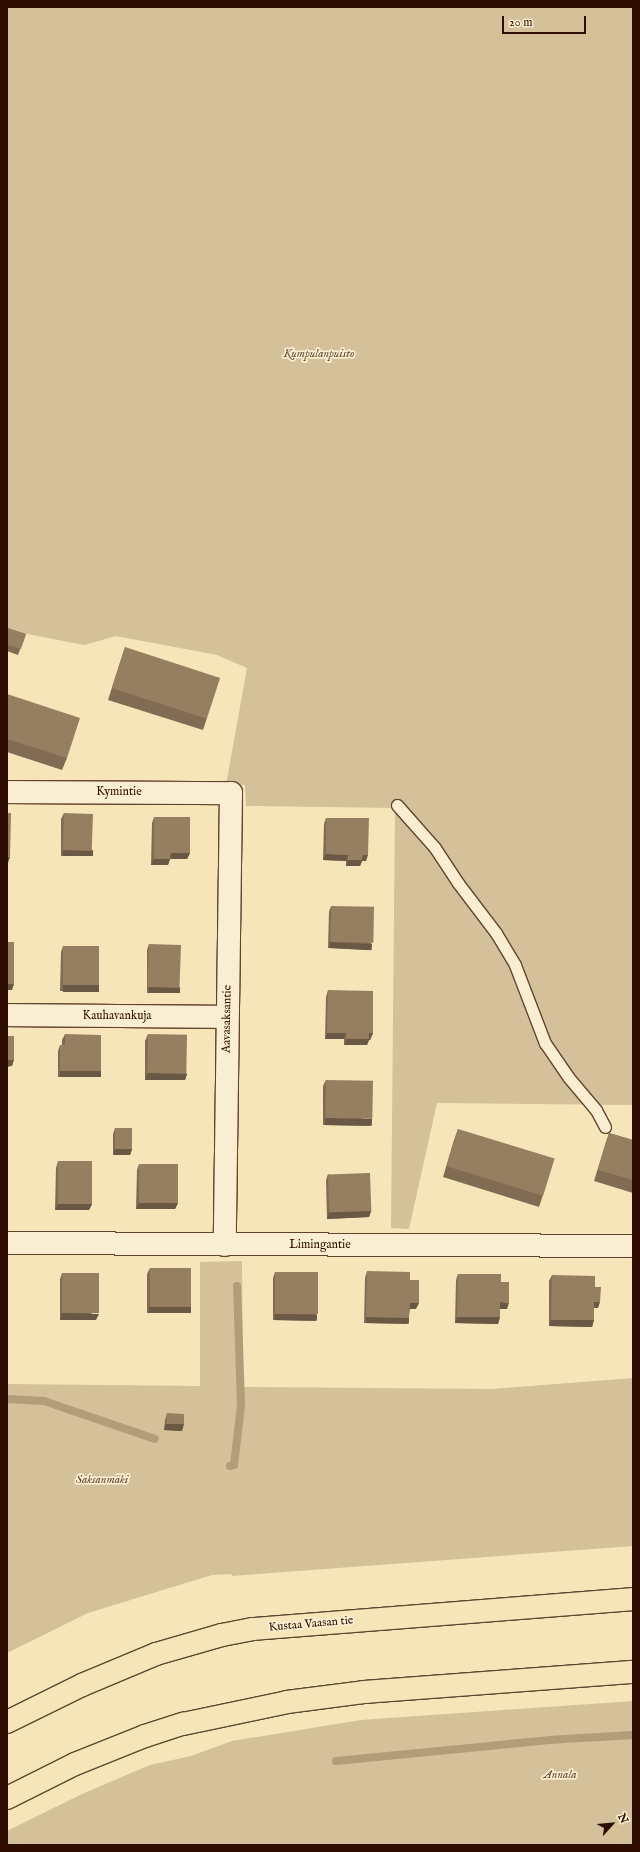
<!DOCTYPE html>
<meta charset="utf-8">
<style>
body{margin:0}
#map{position:relative;width:640px;height:1852px;overflow:hidden;background:#f6e5b8;font-family:"IM FELL English",serif}
div>[style]{position:absolute}
.green>*{inset:0;background:#d4c099}
.stream>*{height:8px;margin:-4px;padding:0 4px;transform-origin:4px;border-radius:4px;background:#b29c7a}
.roads{filter:drop-shadow(1px 0 #61442f) drop-shadow(-1px 0 #61442f) drop-shadow(0 1px #61442f) drop-shadow(0 -1px #61442f)}
.lane>*{height:11px;margin:-5.5px;padding:0 5.5px;transform-origin:5.5px;border-radius:5.5px;background:#f9eed1}
.street>*{height:22px;margin:-11px;padding:0 11px;transform-origin:11px;border-radius:11px;background:#f9eed1}
.primary>*{height:22px;margin:-11px;padding:0 11px;transform-origin:11px;border-radius:11px;background:#f6e5b8}
.wall>*{inset:0;background:#816c53}
.shaded-wall>*{inset:0;background:#695843;transform-origin:0 0}
.building>*{inset:0;background:#967e60;transform-origin:0 0}
span{translate:-50% -50%;white-space:nowrap;text-align:center;line-height:1.15;-webkit-text-stroke:3.5px #f9eed1;paint-order:stroke}
.park-label{font-size:12px;color:#694c36;font-style:italic}
.street-label{font-size:12px;color:#2f0e01}
.frame{position:absolute;inset:0;border:8px solid #2f0e01;pointer-events:none}
.north{position:absolute;left:592px;top:1804px;width:40px;height:40px;-webkit-text-stroke:3px #f9eed1;paint-order:stroke;rotate:63deg;font-size:11px;font-weight:700;line-height:16px;text-align:center;color:#2f0e01}
.north::after{content:'';display:block;margin:auto;width:14px;height:18px;background:#2f0e01;clip-path:polygon(50% 0,100% 100%,50% 72%,0 100%)}
.scale{position:absolute;left:502px;top:16px;width:84px;height:18px;box-sizing:border-box;border:2px solid #2f0e01;border-top:0;padding-left:5px;font-size:12px;line-height:14px;white-space:nowrap;color:#2f0e01;-webkit-text-stroke:3px #f9eed1;paint-order:stroke}
</style>
<div id="map">
<div class="green">
<div style="clip-path:polygon(7px 7px,633px 7px,633px 1105px,437px 1103px,409px 1229px,391px 1228px,395px 808px,246px 806px,245px 785px,226px 785px,247px 668px,217px 655px,116px 636px,84px 645px,7px 630px)"></div>
<div style="clip-path:polygon(242px 1261px,243px 1387px,492px 1389px,633px 1378px,633px 1546px,232px 1576px,232px 1574px,212px 1575px,88px 1613px,7px 1653px,7px 1384px,200px 1386px,200px 1262px)"></div>
<div style="clip-path:polygon(633px 1701px,633px 1845px,7px 1845px,7px 1831px,82px 1794px,150px 1765px,191px 1756px,232px 1741px,361px 1720px)"></div>
</div>
<div class="stream">
<div style="left:7px;top:1399px;width:37px;rotate:3deg"></div>
<div style="left:44px;top:1401px;width:117px;rotate:18.9deg"></div>
<div style="left:230px;top:1466px;width:4px;rotate:-14deg"></div>
<div style="left:234px;top:1465px;width:60px;rotate:-83.3deg"></div>
<div style="left:241px;top:1405px;width:119px;rotate:-91.9deg"></div>
<div style="left:336px;top:1761px;width:214px;rotate:-5.6deg"></div>
<div style="left:549px;top:1740px;width:84px;rotate:-3.4deg"></div>
</div>
<div class="roads">
<div class="lane">
<div style="left:397px;top:805px;width:57px;rotate:48.5deg"></div>
<div style="left:435px;top:848px;width:42px;rotate:56.7deg"></div>
<div style="left:458px;top:883px;width:63px;rotate:52.8deg"></div>
<div style="left:496px;top:933px;width:37px;rotate:59deg"></div>
<div style="left:515px;top:965px;width:84px;rotate:69deg"></div>
<div style="left:545px;top:1043px;width:42px;rotate:55.6deg"></div>
<div style="left:569px;top:1078px;width:42px;rotate:49.8deg"></div>
<div style="left:596px;top:1110px;width:19px;rotate:62deg"></div>
</div>
<div class="street">
<div style="left:7px;top:792px;width:224px;rotate:0.3deg"></div>
<div style="left:231px;top:793px;width:452px;rotate:90.8deg"></div>
<div style="left:7px;top:1015px;width:220px;rotate:0.5deg"></div>
<div style="left:7px;top:1243px;width:626px;rotate:0.27deg"></div>
</div>
<div class="primary">
<div style="left:7px;top:1722px;width:84px;rotate:-26.3deg"></div>
<div style="left:82px;top:1685px;width:80px;rotate:-22.7deg"></div>
<div style="left:156px;top:1654px;width:69px;rotate:-16.1deg"></div>
<div style="left:222px;top:1635px;width:32px;rotate:-11deg"></div>
<div style="left:253px;top:1629px;width:381px;rotate:-4.5deg"></div>
<div style="left:7px;top:1798px;width:76px;rotate:-26.6deg"></div>
<div style="left:75px;top:1764px;width:75px;rotate:-21.8deg"></div>
<div style="left:145px;top:1736px;width:40px;rotate:-18deg"></div>
<div style="left:183px;top:1724px;width:106px;rotate:-11.9deg"></div>
<div style="left:287px;top:1702px;width:79px;rotate:-7.3deg"></div>
<div style="left:365px;top:1692px;width:269px;rotate:-4.3deg"></div>
</div>
</div>
<div class="wall">
<div style="clip-path:polygon(7px 628px,26px 634px,18px 655px,7px 651px)"></div>
<div style="clip-path:polygon(125px 647px,207px 718px,203px 730px,108px 700px)"></div>
<div style="clip-path:polygon(7px 694px,67px 758px,62px 770px,7px 752px)"></div>
<div style="clip-path:polygon(64px 813px,91px 856px,61px 856px,61px 819px)"></div>
<div style="clip-path:polygon(154px 817px,190px 853px,187px 859px,170px 859px,168px 865px,151px 865px,152px 823px)"></div>
<div style="clip-path:polygon(326px 818px,366px 861px,362px 861px,360px 866px,346px 866px,346px 861px,323px 860px,324px 824px)"></div>
<div style="clip-path:polygon(331px 906px,372px 944px,370px 950px,328px 948px,329px 912px)"></div>
<div style="clip-path:polygon(149px 944px,178px 993px,147px 993px,147px 950px)"></div>
<div style="clip-path:polygon(63px 946px,99px 985px,97px 991px,60px 991px,61px 952px)"></div>
<div style="clip-path:polygon(328px 990px,373px 1033px,370px 1040px,369px 1040px,367px 1045px,344px 1045px,344px 1039px,325px 1039px,326px 997px)"></div>
<div style="clip-path:polygon(65px 1034px,101px 1071px,99px 1077px,58px 1077px,58px 1051px,60px 1045px,62px 1045px,62px 1040px)"></div>
<div style="clip-path:polygon(148px 1034px,187px 1074px,185px 1080px,145px 1080px,145px 1041px)"></div>
<div style="clip-path:polygon(326px 1080px,370px 1126px,323px 1125px,323px 1086px)"></div>
<div style="clip-path:polygon(115px 1128px,132px 1149px,130px 1155px,113px 1155px,113px 1134px)"></div>
<div style="clip-path:polygon(458px 1129px,543px 1195px,539px 1207px,443px 1177px,454px 1140px)"></div>
<div style="clip-path:polygon(609px 1133px,633px 1140px,633px 1193px,594px 1181px,605px 1145px)"></div>
<div style="clip-path:polygon(58px 1161px,92px 1204px,89px 1210px,55px 1210px,56px 1168px)"></div>
<div style="clip-path:polygon(139px 1164px,178px 1203px,175px 1209px,136px 1209px,137px 1170px)"></div>
<div style="clip-path:polygon(328px 1174px,371px 1211px,369px 1217px,327px 1219px,326px 1180px)"></div>
<div style="clip-path:polygon(150px 1268px,191px 1307px,188px 1313px,147px 1313px,147px 1274px)"></div>
<div style="clip-path:polygon(367px 1271px,410px 1280px,416px 1309px,410px 1309px,407px 1324px,364px 1323px,365px 1278px)"></div>
<div style="clip-path:polygon(275px 1272px,317px 1315px,315px 1321px,273px 1320px,273px 1278px)"></div>
<div style="clip-path:polygon(62px 1273px,96px 1320px,60px 1320px,60px 1279px)"></div>
<div style="clip-path:polygon(458px 1274px,501px 1282px,507px 1309px,500px 1309px,500px 1317px,498px 1324px,455px 1323px,456px 1280px)"></div>
<div style="clip-path:polygon(552px 1275px,595px 1287px,598px 1308px,594px 1308px,594px 1320px,592px 1327px,549px 1326px,549px 1281px)"></div>
<div style="clip-path:polygon(167px 1413px,182px 1431px,164px 1430px,165px 1420px)"></div>
</div>
<div class="shaded-wall">
<div style="left:63px;top:850px;width:30px;height:6px"></div>
<div style="clip-path:polygon(171px 853px,190px 853px,187px 859px,170px 859px,168px 865px,151px 865px,154px 859px)"></div>
<div style="clip-path:polygon(326px 854px,348px 855px,346px 861px,323px 860px)"></div>
<div style="clip-path:polygon(363px 855px,368px 855px,366px 861px,362px 861px,360px 866px,346px 866px,348px 860px)"></div>
<div style="clip-path:polygon(7px 856px,10px 857px,8px 863px,7px 863px)"></div>
<div style="left:330px;top:942px;width:42px;height:6px;rotate:3deg"></div>
<div style="clip-path:polygon(7px 984px,14px 984px,12px 990px,7px 990px)"></div>
<div style="left:63px;top:985px;width:36px;height:7px"></div>
<div style="left:149px;top:987px;width:31px;height:6px"></div>
<div style="clip-path:polygon(327px 1033px,346px 1033px,344px 1039px,325px 1039px)"></div>
<div style="clip-path:polygon(369px 1033px,373px 1033px,370px 1040px,369px 1040px,367px 1045px,344px 1045px,347px 1039px)"></div>
<div style="clip-path:polygon(7px 1060px,14px 1060px,12px 1066px,7px 1067px)"></div>
<div style="left:60px;top:1071px;width:41px;height:6px"></div>
<div style="clip-path:polygon(148px 1073px,187px 1074px,185px 1080px,145px 1080px)"></div>
<div style="left:325px;top:1118px;width:47px;height:7px;rotate:1deg"></div>
<div style="clip-path:polygon(115px 1149px,132px 1149px,130px 1155px,113px 1155px)"></div>
<div style="clip-path:polygon(139px 1203px,178px 1203px,175px 1209px,136px 1209px)"></div>
<div style="clip-path:polygon(58px 1204px,92px 1204px,89px 1210px,55px 1210px)"></div>
<div style="clip-path:polygon(371px 1211px,369px 1217px,327px 1219px,329px 1212px)"></div>
<div style="clip-path:polygon(500px 1302px,509px 1303px,507px 1309px,498px 1309px)"></div>
<div style="clip-path:polygon(594px 1302px,600px 1302px,598px 1308px,592px 1308px)"></div>
<div style="clip-path:polygon(410px 1303px,419px 1303px,416px 1309px,407px 1309px)"></div>
<div style="left:149px;top:1307px;width:42px;height:6px"></div>
<div style="clip-path:polygon(62px 1313px,99px 1314px,96px 1320px,60px 1320px)"></div>
<div style="left:275px;top:1314px;width:42px;height:6px;rotate:1deg"></div>
<div style="left:366px;top:1317px;width:43px;height:6px;rotate:1deg"></div>
<div style="clip-path:polygon(457px 1317px,500px 1317px,498px 1324px,455px 1323px)"></div>
<div style="clip-path:polygon(551px 1320px,594px 1320px,592px 1327px,549px 1326px)"></div>
<div style="clip-path:polygon(166px 1424px,184px 1424px,182px 1431px,164px 1430px)"></div>
</div>
<div class="building">
<div style="clip-path:polygon(7px 628px,26px 634px,21px 649px,7px 645px)"></div>
<div style="left:125px;top:647px;width:100px;height:43px;rotate:18deg"></div>
<div style="clip-path:polygon(7px 694px,80px 718px,67px 758px,7px 739px)"></div>
<div style="clip-path:polygon(7px 813px,11px 813px,10px 857px,7px 856px)"></div>
<div style="left:64px;top:813px;width:29px;height:37px;rotate:2deg"></div>
<div style="clip-path:polygon(154px 817px,190px 817px,190px 853px,171px 853px,170px 859px,154px 859px)"></div>
<div style="clip-path:polygon(326px 818px,369px 818px,368px 855px,363px 855px,362px 860px,348px 860px,348px 855px,326px 854px)"></div>
<div style="left:331px;top:906px;width:43px;height:36px;rotate:1deg"></div>
<div style="left:7px;top:942px;width:7px;height:42px"></div>
<div style="left:149px;top:944px;width:32px;height:43px;rotate:2deg"></div>
<div style="left:63px;top:946px;width:36px;height:39px"></div>
<div style="clip-path:polygon(328px 990px,373px 991px,373px 1033px,369px 1033px,369px 1039px,347px 1039px,346px 1033px,327px 1033px)"></div>
<div style="clip-path:polygon(65px 1034px,101px 1035px,101px 1071px,60px 1071px,60px 1045px,65px 1045px)"></div>
<div style="left:148px;top:1034px;width:39px;height:39px;rotate:1deg"></div>
<div style="left:7px;top:1036px;width:7px;height:24px"></div>
<div style="left:326px;top:1080px;width:47px;height:38px;rotate:1deg"></div>
<div style="left:115px;top:1128px;width:17px;height:21px"></div>
<div style="left:458px;top:1129px;width:101px;height:39px;rotate:17deg"></div>
<div style="clip-path:polygon(609px 1133px,633px 1140px,633px 1180px,598px 1170px)"></div>
<div style="left:58px;top:1161px;width:34px;height:43px"></div>
<div style="left:139px;top:1164px;width:39px;height:39px"></div>
<div style="left:370px;top:1173px;width:38px;height:42px;rotate:88deg"></div>
<div style="left:150px;top:1268px;width:41px;height:39px"></div>
<div style="clip-path:polygon(367px 1271px,410px 1272px,410px 1280px,419px 1280px,419px 1303px,410px 1303px,409px 1318px,366px 1317px)"></div>
<div style="left:275px;top:1272px;width:43px;height:42px"></div>
<div style="left:62px;top:1273px;width:37px;height:40px"></div>
<div style="clip-path:polygon(458px 1274px,501px 1274px,501px 1282px,509px 1282px,509px 1303px,500px 1302px,500px 1317px,457px 1317px)"></div>
<div style="clip-path:polygon(552px 1275px,595px 1276px,595px 1287px,601px 1287px,600px 1302px,594px 1302px,594px 1320px,551px 1320px)"></div>
<div style="clip-path:polygon(167px 1413px,184px 1414px,184px 1424px,166px 1424px)"></div>
</div>
<div class="park-label">
<span style="left:319px;top:354px">Kumpulanpuisto</span>
<span style="left:102px;top:1480px">Saksanmäki</span>
<span style="left:560px;top:1775px">Annala</span>
</div>
<div class="street-label">
<span style="left:119px;top:792px">Kymintie</span>
<span style="left:117px;top:1016px">Kauhavankuja</span>
<span style="left:227px;top:1019px;rotate:-89deg">Aavasaksantie</span>
<span style="left:320px;top:1245px">Limingantie</span>
<span style="left:311px;top:1624px;rotate:-5deg">Kustaa Vaasan tie</span>
</div>
<div class="frame"></div>
<div class="north">N</div>
<div class="scale">20 m</div>
</div>
